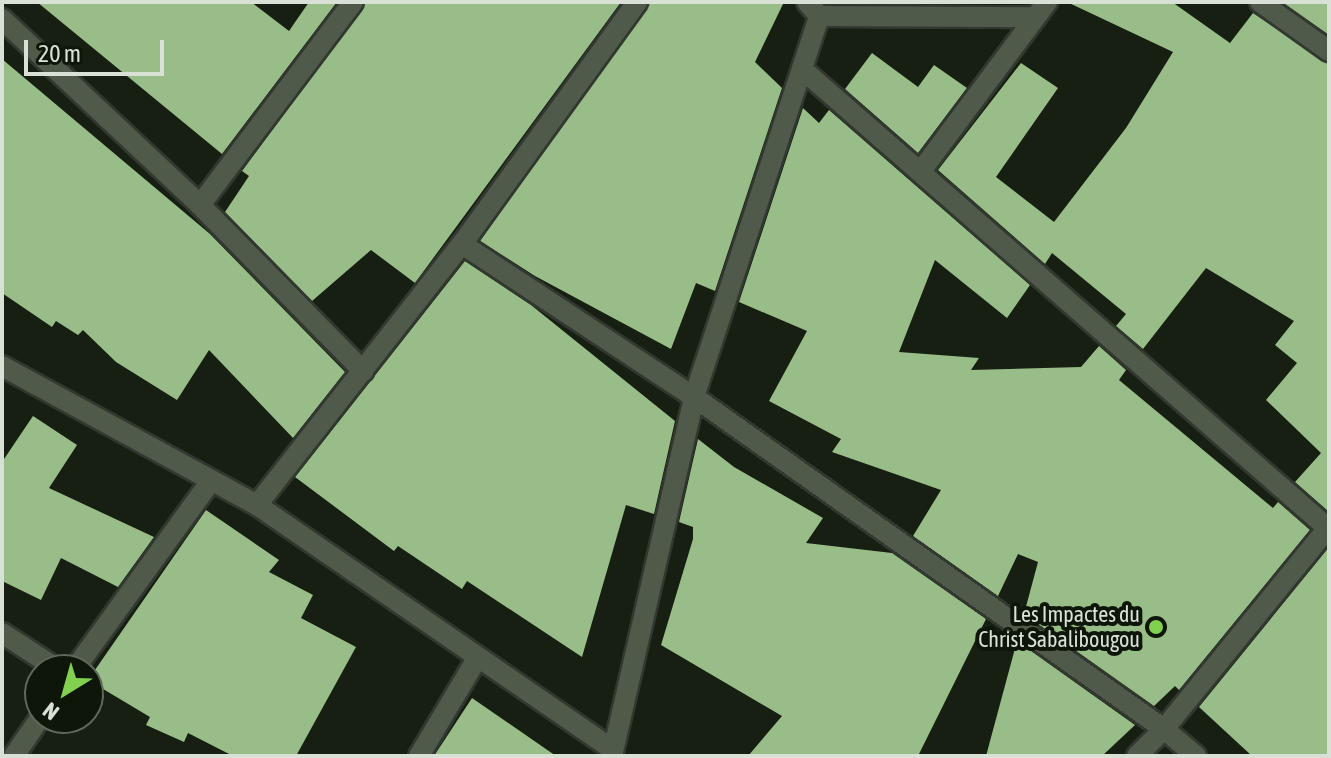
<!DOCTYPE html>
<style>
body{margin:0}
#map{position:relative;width:1331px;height:758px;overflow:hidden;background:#161f11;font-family:"Asap Condensed",sans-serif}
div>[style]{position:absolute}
.building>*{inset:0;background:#99bd88}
.roads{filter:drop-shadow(2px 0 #323830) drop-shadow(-2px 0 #323830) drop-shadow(0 2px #323830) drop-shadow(0 -2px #323830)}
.minor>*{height:20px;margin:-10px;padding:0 10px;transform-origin:10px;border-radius:10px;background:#4f5a4a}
.dots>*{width:22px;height:22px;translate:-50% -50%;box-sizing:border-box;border:4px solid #0d1609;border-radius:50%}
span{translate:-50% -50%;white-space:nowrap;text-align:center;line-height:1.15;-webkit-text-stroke:8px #0d1609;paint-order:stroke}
.poi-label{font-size:22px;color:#d9e0d6}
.right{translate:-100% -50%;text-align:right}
.frame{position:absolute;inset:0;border:4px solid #d9e0d6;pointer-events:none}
.north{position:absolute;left:24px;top:654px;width:80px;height:80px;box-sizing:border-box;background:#0d1609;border:2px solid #5f675b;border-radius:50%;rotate:217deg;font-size:22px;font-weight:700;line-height:32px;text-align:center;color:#d9e0d6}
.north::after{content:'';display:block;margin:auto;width:28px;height:36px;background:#81d050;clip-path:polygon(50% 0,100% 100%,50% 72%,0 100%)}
.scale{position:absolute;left:24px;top:40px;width:140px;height:36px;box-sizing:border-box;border:4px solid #d9e0d6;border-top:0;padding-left:10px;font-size:24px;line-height:28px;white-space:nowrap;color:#d9e0d6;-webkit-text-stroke:6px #0d1609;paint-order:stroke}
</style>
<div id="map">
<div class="building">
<div style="clip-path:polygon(37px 2px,251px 2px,289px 31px,309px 2px,337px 2px,222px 154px)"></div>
<div style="clip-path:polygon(366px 2px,621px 2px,415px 283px,371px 250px,312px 301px,225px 212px,249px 176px,242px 171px)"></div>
<div style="clip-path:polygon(650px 2px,784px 2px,755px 62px,782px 88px,715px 291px,696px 283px,671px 349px,535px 276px,480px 241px)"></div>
<div style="clip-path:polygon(1067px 2px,1172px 2px,1230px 43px,1253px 13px,1329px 64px,1329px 512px,1295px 482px,1321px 453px,1266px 400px,1297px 363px,1275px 345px,1294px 321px,1206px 268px,1143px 349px,1116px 326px,1126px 314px,1052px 253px,1045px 264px,938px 170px,1021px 63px,1058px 88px,996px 177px,1054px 222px,1126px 128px,1173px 52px)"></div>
<div style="clip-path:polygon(1282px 2px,1329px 2px,1329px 35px)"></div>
<div style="clip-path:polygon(872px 53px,918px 87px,934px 65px,967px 88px,918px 153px,845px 89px)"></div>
<div style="clip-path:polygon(2px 59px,210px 234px,345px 372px,293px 438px,209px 350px,177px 400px,116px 362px,83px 330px,78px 335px,56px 321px,52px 327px,2px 293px)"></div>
<div style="clip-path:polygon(803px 108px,819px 123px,829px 110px,1030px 285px,1007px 318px,935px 260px,899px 352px,979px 358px,971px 370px,1081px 367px,1099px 346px,1126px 370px,1119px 380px,1273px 508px,1278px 502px,1310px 530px,1179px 690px,1175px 686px,1154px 706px,1024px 614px,1038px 562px,1018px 554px,998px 596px,913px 536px,941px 490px,832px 452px,841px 439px,769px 401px,807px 331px,739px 302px)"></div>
<div style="clip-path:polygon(465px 261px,531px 305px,675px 421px,654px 514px,626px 505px,582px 657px,467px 581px,462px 589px,398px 546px,394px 551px,295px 477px)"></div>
<div style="clip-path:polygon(33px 416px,77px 445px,49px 488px,154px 537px,118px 587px,61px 558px,41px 600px,2px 581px,2px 462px)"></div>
<div style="clip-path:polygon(698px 439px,734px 467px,823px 518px,806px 543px,892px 553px,986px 619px,918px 756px,748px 756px,782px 716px,661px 645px,693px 539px,693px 527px,679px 522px)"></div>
<div style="clip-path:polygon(206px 510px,279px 560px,269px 572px,313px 595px,301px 618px,356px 647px,296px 756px,233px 756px,188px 733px,184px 742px,146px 725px,150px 717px,88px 680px)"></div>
<div style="clip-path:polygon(1329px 547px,1329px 756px,1252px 756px,1199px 707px)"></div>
<div style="clip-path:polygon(1017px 641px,1135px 725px,1102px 756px,986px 756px)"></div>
<div style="clip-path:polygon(472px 698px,556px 756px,434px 756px)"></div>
</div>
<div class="roads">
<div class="minor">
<div style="left:807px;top:2px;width:18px;rotate:49deg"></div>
<div style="left:819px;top:16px;width:215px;rotate:0.3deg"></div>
<div style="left:1260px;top:2px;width:85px;rotate:35.4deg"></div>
<div style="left:2px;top:19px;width:272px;rotate:43.2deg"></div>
<div style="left:200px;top:205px;width:233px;rotate:45.5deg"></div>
<div style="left:802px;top:69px;width:700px;rotate:41.12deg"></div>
<div style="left:921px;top:171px;width:211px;rotate:-53.3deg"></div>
<div style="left:200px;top:205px;width:254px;rotate:-53deg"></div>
<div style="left:462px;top:244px;width:278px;rotate:33.4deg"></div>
<div style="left:694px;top:397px;width:575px;rotate:35.24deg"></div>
<div style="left:1164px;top:729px;width:38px;rotate:135deg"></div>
<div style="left:2px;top:366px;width:290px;rotate:28.6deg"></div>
<div style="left:257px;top:505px;width:432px;rotate:34.5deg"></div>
<div style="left:257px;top:505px;width:332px;rotate:-51.9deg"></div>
<div style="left:462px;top:244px;width:299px;rotate:-54.1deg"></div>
<div style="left:2px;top:633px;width:68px;rotate:33deg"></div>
<div style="left:74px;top:670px;width:233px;rotate:-54.1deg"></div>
<div style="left:14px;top:756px;width:46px;rotate:-55.6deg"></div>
<div style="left:419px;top:756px;width:115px;rotate:-59.2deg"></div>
<div style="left:612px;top:756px;width:368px;rotate:-77.1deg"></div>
<div style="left:694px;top:397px;width:401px;rotate:-71.8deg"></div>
<div style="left:1196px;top:756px;width:42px;rotate:-139.8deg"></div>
<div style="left:1164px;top:729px;width:259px;rotate:-50.8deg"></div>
</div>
</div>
<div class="dots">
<div style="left:1156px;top:627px;background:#81d050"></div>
</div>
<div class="poi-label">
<span class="right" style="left:1140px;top:627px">Les Impactes du<br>Christ Sabalibougou</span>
</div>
<div class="frame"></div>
<div class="north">N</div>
<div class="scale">20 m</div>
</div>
